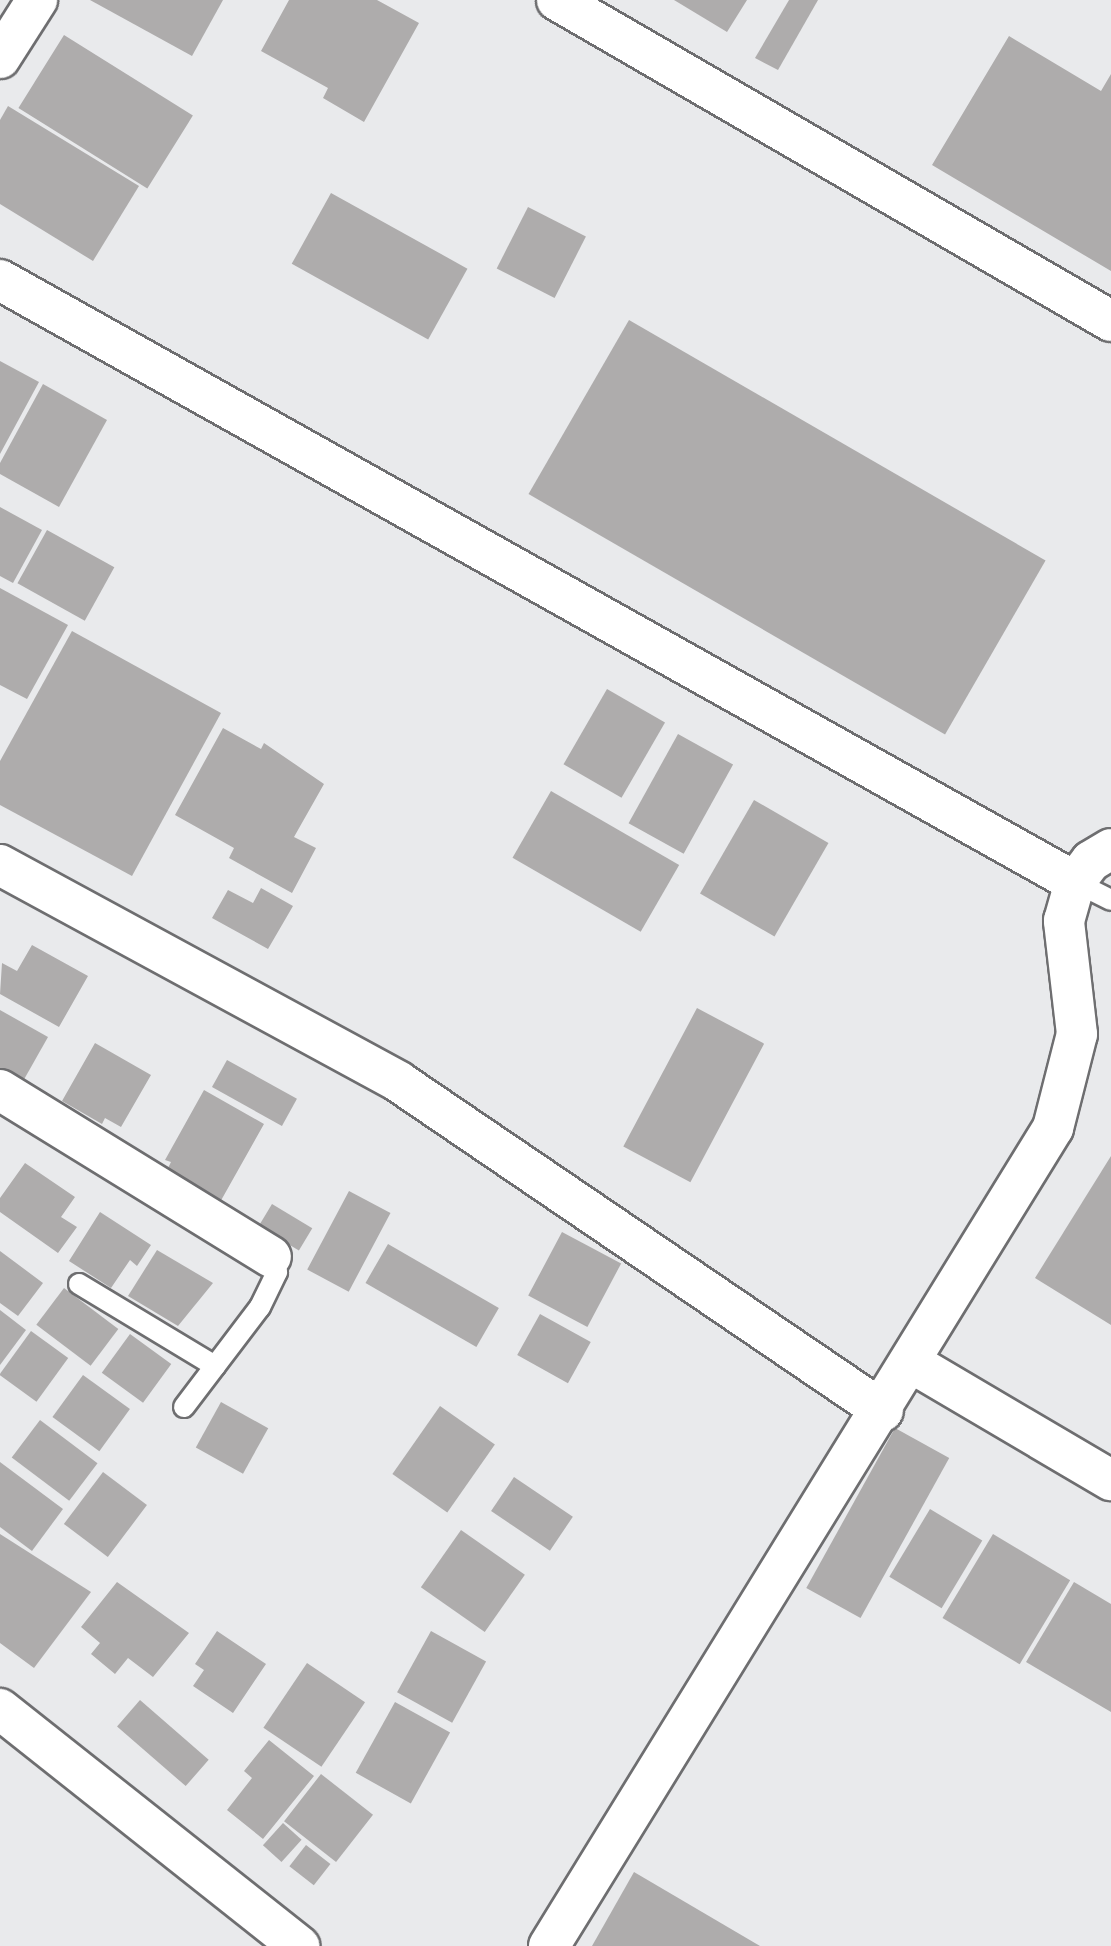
<!DOCTYPE html>
<style>
body{margin:0}
#map{position:relative;width:1111px;height:1946px;overflow:hidden;background:#e9eaec;font-family:"Zilla Slab",serif}
div>[style]{position:absolute}
.building>*{inset:0;background:#aeacac;transform-origin:0 0}
.roads{filter:drop-shadow(2px 0 #6e6e70) drop-shadow(-2px 0 #6e6e70) drop-shadow(0 2px #6e6e70) drop-shadow(0 -2px #6e6e70)}
.lane>*{height:20px;margin:-10px;padding:0 10px;transform-origin:10px;border-radius:10px;background:#fff}
.street>*{height:40px;margin:-20px;padding:0 20px;transform-origin:20px;border-radius:20px;background:#fff}
span{translate:-50% -50%;white-space:nowrap;text-align:center;line-height:1.15;-webkit-text-stroke:8px #f6f7f9;paint-order:stroke}
</style>
<div id="map">
<div class="building">
<div style="clip-path:polygon(90px 0,223px 0,192px 56px)"></div>
<div style="clip-path:polygon(289px 0,377px 0,419px 23px,364px 122px,323px 98px,328px 88px,261px 51px)"></div>
<div style="clip-path:polygon(674px 0,747px 0,727px 32px)"></div>
<div style="clip-path:polygon(789px 0,818px 0,778px 70px,755px 58px)"></div>
<div style="left:64px;top:35px;width:152px;height:86px;rotate:32deg"></div>
<div style="clip-path:polygon(1009px 36px,1101px 91px,1111px 74px,1111px 271px,932px 165px)"></div>
<div style="clip-path:polygon(8px 106px,139px 186px,93px 261px,0 204px,0 120px)"></div>
<div style="left:331px;top:193px;width:156px;height:81px;rotate:29deg"></div>
<div style="left:528px;top:207px;width:65px;height:69px;rotate:27deg"></div>
<div style="left:629px;top:320px;width:481px;height:201px;rotate:30deg"></div>
<div style="clip-path:polygon(0 361px,39px 382px,0 454px)"></div>
<div style="clip-path:polygon(43px 384px,107px 420px,59px 507px,0 474px,0 463px)"></div>
<div style="clip-path:polygon(0 507px,42px 530px,13px 583px,0 576px)"></div>
<div style="left:47px;top:530px;width:77px;height:61px;rotate:29deg"></div>
<div style="clip-path:polygon(0 588px,68px 625px,27px 699px,0 685px)"></div>
<div style="clip-path:polygon(72px 631px,221px 713px,132px 876px,0 805px,0 761px)"></div>
<div style="left:607px;top:689px;width:67px;height:87px;rotate:30deg"></div>
<div style="clip-path:polygon(223px 728px,261px 749px,264px 743px,324px 784px,294px 837px,316px 848px,292px 893px,229px 858px,234px 848px,175px 815px)"></div>
<div style="left:678px;top:734px;width:63px;height:102px;rotate:29deg"></div>
<div style="left:551px;top:791px;width:148px;height:77px;rotate:30deg"></div>
<div style="left:754px;top:800px;width:86px;height:108px;rotate:30deg"></div>
<div style="clip-path:polygon(261px 888px,293px 906px,268px 949px,212px 918px,228px 890px,253px 903px)"></div>
<div style="clip-path:polygon(32px 945px,88px 976px,59px 1027px,0 994px,2px 963px,17px 971px)"></div>
<div style="left:697px;top:1008px;width:76px;height:157px;rotate:28deg"></div>
<div style="clip-path:polygon(0 1010px,48px 1037px,22px 1083px,0 1071px)"></div>
<div style="clip-path:polygon(95px 1043px,151px 1075px,121px 1127px,105px 1118px,102px 1124px,62px 1101px)"></div>
<div style="left:227px;top:1060px;width:80px;height:31px;rotate:29deg"></div>
<div style="clip-path:polygon(204px 1090px,264px 1124px,219px 1204px,165px 1174px,171px 1162px,165px 1160px)"></div>
<div style="clip-path:polygon(1111px 1156px,1111px 1325px,1035px 1278px)"></div>
<div style="clip-path:polygon(25px 1163px,75px 1197px,61px 1217px,77px 1227px,58px 1253px,0 1212px,0 1198px)"></div>
<div style="left:349px;top:1191px;width:47px;height:89px;rotate:28deg"></div>
<div style="left:272px;top:1204px;width:47px;height:26px;rotate:31deg"></div>
<div style="clip-path:polygon(100px 1212px,151px 1245px,137px 1266px,130px 1260px,111px 1288px,69px 1261px)"></div>
<div style="left:562px;top:1232px;width:67px;height:72px;rotate:28deg"></div>
<div style="left:388px;top:1244px;width:128px;height:45px;rotate:30deg"></div>
<div style="clip-path:polygon(157px 1250px,213px 1283px,178px 1326px,128px 1296px)"></div>
<div style="clip-path:polygon(0 1251px,43px 1283px,18px 1316px,0 1303px)"></div>
<div style="left:64px;top:1288px;width:68px;height:46px;rotate:37deg"></div>
<div style="clip-path:polygon(0 1310px,26px 1330px,0 1365px)"></div>
<div style="left:540px;top:1314px;width:58px;height:47px;rotate:29deg"></div>
<div style="left:31px;top:1331px;width:46px;height:54px;rotate:36deg"></div>
<div style="left:130px;top:1334px;width:51px;height:48px;rotate:36deg"></div>
<div style="left:83px;top:1375px;width:58px;height:52px;rotate:36deg"></div>
<div style="left:221px;top:1402px;width:54px;height:52px;rotate:29deg"></div>
<div style="left:440px;top:1406px;width:67px;height:83px;rotate:35deg"></div>
<div style="left:40px;top:1420px;width:72px;height:47px;rotate:37deg"></div>
<div style="left:895px;top:1428px;width:62px;height:183px;rotate:29deg"></div>
<div style="clip-path:polygon(0 1462px,63px 1509px,32px 1551px,0 1527px)"></div>
<div style="left:103px;top:1472px;width:55px;height:65px;rotate:37deg"></div>
<div style="left:514px;top:1477px;width:71px;height:41px;rotate:34deg"></div>
<div style="left:930px;top:1509px;width:61px;height:79px;rotate:31deg"></div>
<div style="left:461px;top:1530px;width:78px;height:70px;rotate:35deg"></div>
<div style="clip-path:polygon(0 1534px,91px 1592px,34px 1668px,0 1643px)"></div>
<div style="left:993px;top:1534px;width:90px;height:98px;rotate:31deg"></div>
<div style="clip-path:polygon(117px 1582px,189px 1633px,153px 1677px,128px 1658px,115px 1674px,91px 1654px,100px 1643px,81px 1627px)"></div>
<div style="clip-path:polygon(1074px 1582px,1111px 1604px,1111px 1712px,1026px 1662px)"></div>
<div style="clip-path:polygon(217px 1631px,266px 1664px,233px 1713px,193px 1686px,204px 1670px,195px 1664px)"></div>
<div style="left:431px;top:1631px;width:63px;height:70px;rotate:29deg"></div>
<div style="left:307px;top:1663px;width:70px;height:78px;rotate:34deg"></div>
<div style="left:140px;top:1700px;width:91px;height:35px;rotate:41deg"></div>
<div style="left:395px;top:1702px;width:63px;height:81px;rotate:29deg"></div>
<div style="clip-path:polygon(269px 1740px,314px 1776px,263px 1839px,227px 1810px,252px 1778px,244px 1771px)"></div>
<div style="left:321px;top:1774px;width:66px;height:60px;rotate:38deg"></div>
<div style="left:283px;top:1823px;width:25px;height:30px;rotate:42deg"></div>
<div style="left:306px;top:1845px;width:31px;height:27px;rotate:38deg"></div>
<div style="clip-path:polygon(634px 1872px,760px 1946px,592px 1946px)"></div>
</div>
<div class="roads">
<div class="lane">
<div style="left:1075px;top:882px;width:40px;rotate:26.6deg"></div>
<div style="left:79px;top:1284px;width:159px;rotate:31.1deg"></div>
<div style="left:184px;top:1407px;width:126px;rotate:-52.8deg"></div>
<div style="left:260px;top:1307px;width:39px;rotate:-64deg"></div>
<div style="left:277px;top:1272px;width:16px;rotate:-112deg"></div>
</div>
<div class="street">
<div style="left:557px;top:0;width:640px;rotate:30.09deg"></div>
<div style="left:0;top:58px;width:69px;rotate:-57.5deg"></div>
<div style="left:0;top:280px;width:1232px;rotate:29.25deg"></div>
<div style="left:0;top:865px;width:454px;rotate:28.5deg"></div>
<div style="left:399px;top:1082px;width:585px;rotate:34.21deg"></div>
<div style="left:0;top:1090px;width:318px;rotate:31.6deg"></div>
<div style="left:912px;top:1363px;width:231px;rotate:30.5deg"></div>
<div style="left:0;top:1709px;width:382px;rotate:38.4deg"></div>
<div style="left:549px;top:1946px;width:961px;rotate:-58.36deg"></div>
<div style="left:1053px;top:1128px;width:97px;rotate:-75.7deg"></div>
<div style="left:1077px;top:1034px;width:114px;rotate:-96.6deg"></div>
<div style="left:1064px;top:921px;width:41px;rotate:-74.2deg"></div>
<div style="left:1075px;top:882px;width:26px;rotate:-53deg"></div>
<div style="left:1091px;top:861px;width:23px;rotate:-31deg"></div>
</div>
</div>
</div>
